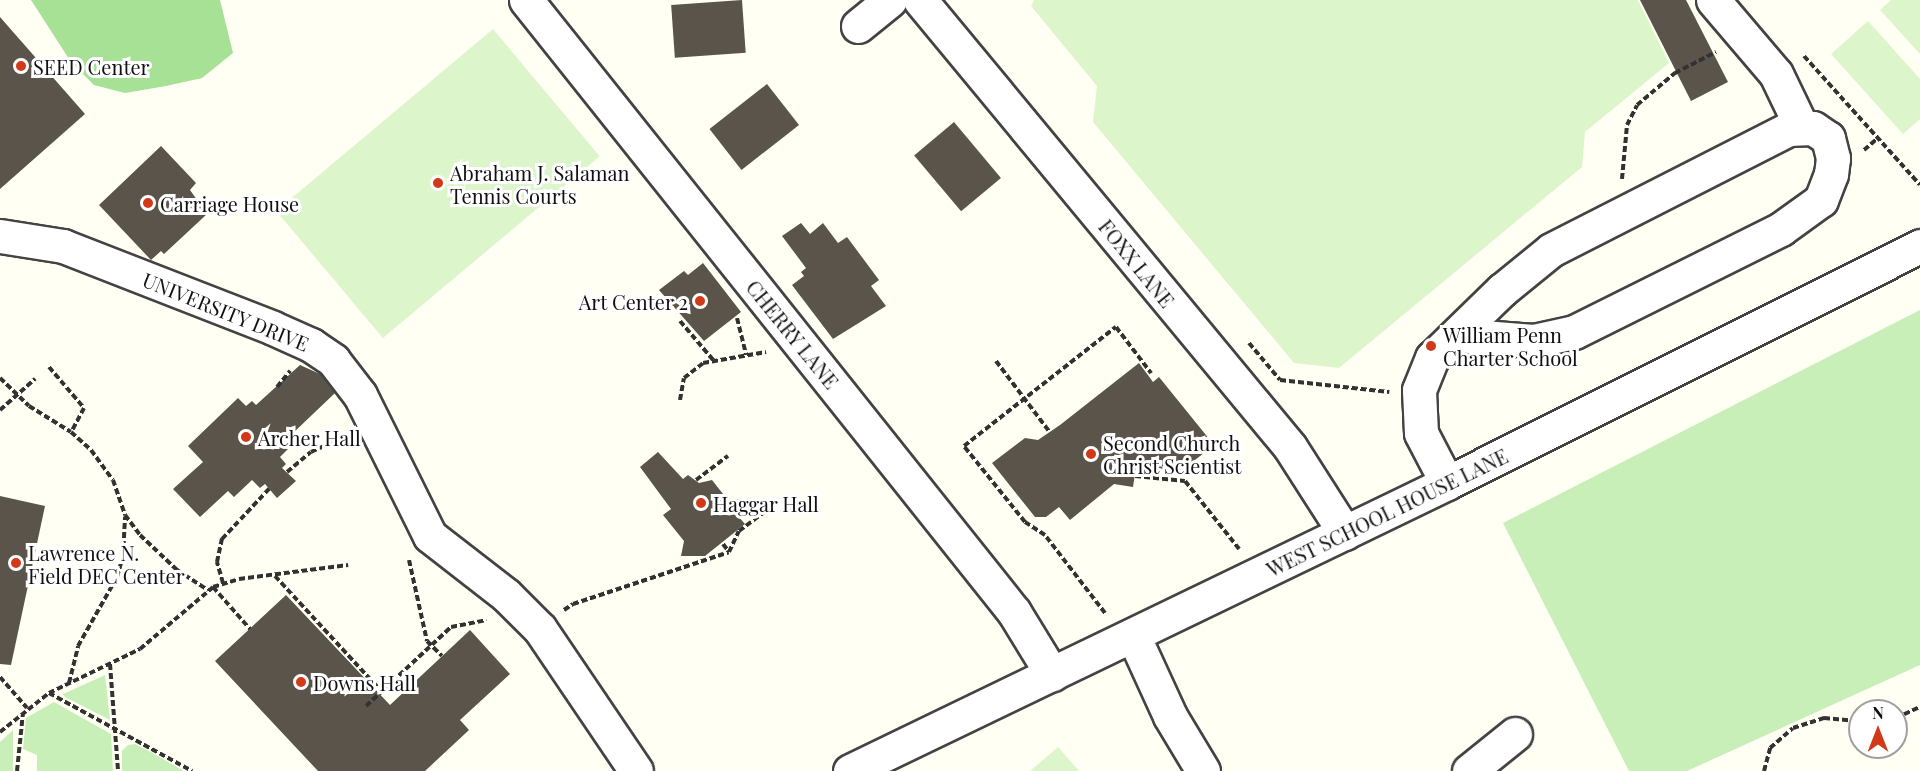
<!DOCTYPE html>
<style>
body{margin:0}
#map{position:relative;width:1920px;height:771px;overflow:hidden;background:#fffff3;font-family:"Playfair Display",serif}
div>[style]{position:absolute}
.green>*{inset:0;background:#c8efb8}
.forest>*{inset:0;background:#a6e195}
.pitch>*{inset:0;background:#ddf5cb;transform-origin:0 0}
.building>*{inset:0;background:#5a544b;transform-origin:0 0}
.path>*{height:4px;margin-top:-2px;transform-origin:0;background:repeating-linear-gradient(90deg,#323232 0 6px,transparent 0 9px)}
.roads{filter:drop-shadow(2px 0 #434343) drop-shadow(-2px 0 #434343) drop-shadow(0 2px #434343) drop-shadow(0 -2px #434343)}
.minor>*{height:33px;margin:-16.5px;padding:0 16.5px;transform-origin:16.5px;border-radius:16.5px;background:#fff}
.dots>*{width:16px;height:16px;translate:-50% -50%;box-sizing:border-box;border:3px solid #fff;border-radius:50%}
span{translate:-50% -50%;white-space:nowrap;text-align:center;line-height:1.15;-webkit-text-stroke:6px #fff;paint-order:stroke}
.poi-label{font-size:20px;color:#101010}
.left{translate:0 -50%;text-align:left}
.right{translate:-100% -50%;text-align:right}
.street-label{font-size:20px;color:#101010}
.north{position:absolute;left:1848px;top:699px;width:60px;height:60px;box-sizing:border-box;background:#fff;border:2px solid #9f9f9f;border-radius:50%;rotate:0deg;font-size:16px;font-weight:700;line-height:24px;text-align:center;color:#101010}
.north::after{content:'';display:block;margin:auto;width:21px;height:27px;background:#d13918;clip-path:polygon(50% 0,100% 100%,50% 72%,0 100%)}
</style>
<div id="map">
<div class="green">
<div style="clip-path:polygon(1920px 310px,1920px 665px,1687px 771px,1629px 771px,1503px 523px)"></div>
<div style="clip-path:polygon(105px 675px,110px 720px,65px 697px,63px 694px)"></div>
<div style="clip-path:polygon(54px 702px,111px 734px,113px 771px,37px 771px,37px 755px,23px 749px,26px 718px)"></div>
<div style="clip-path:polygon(13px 730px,13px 771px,0 771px,0 742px)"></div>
<div style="clip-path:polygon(135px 744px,149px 751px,184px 771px,122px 771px,122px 751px,128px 745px)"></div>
</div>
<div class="forest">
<div style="clip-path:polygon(31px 0,220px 0,233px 53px,202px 78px,166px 86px,125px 93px,94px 85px,71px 62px)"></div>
</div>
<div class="pitch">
<div style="clip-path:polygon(1034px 0,1638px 0,1669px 63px,1585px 132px,1582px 167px,1339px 368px,1294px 363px,1093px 122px,1097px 86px,1031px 6px)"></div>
<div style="clip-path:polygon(1891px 0,1920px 0,1920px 54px,1880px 10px)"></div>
<div style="clip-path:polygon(1868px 21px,1920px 79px,1920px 119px,1903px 134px,1831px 54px)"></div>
<div style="left:493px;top:29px;width:166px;height:283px;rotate:50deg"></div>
<div style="clip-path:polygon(1058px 747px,1079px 771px,1030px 771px)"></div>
</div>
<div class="building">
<div style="left:742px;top:0;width:53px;height:71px;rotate:86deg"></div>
<div style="clip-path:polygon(1640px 0,1686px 0,1728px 82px,1691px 101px)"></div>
<div style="clip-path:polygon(0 17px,85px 114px,0 189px)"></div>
<div style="left:767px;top:84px;width:52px;height:73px;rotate:52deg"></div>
<div style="left:954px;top:122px;width:73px;height:52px;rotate:50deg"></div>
<div style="clip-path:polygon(161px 146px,196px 183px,190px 190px,207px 214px,164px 254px,161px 251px,151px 260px,99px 205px)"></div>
<div style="clip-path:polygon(801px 223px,810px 234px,823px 223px,838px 243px,847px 237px,879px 280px,871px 286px,886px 306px,833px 339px,792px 285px,804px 276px,801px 272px,806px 268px,782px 236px)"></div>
<div style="clip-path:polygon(703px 263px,741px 312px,704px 341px,659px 290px,684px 271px,688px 275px)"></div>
<div style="clip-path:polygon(1139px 363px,1153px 382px,1159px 377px,1214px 445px,1181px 471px,1136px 467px,1133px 487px,1114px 484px,1070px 520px,1059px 507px,1046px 517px,1035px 517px,992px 463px,1025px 438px,1038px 440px,1060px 425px)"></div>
<div style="clip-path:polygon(300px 365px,320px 374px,335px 393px,292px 434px,297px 440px,280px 457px,286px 464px,282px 468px,296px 481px,277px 498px,265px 484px,260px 488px,252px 480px,234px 497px,228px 491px,200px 517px,173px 489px,203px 462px,188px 446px,238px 398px,246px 406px,252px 401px,256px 405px)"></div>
<div style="clip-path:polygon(658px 452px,683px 479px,688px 475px,699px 483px,712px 480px,727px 499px,742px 499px,737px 515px,745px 524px,705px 556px,681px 556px,684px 541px,663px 515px,671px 509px,640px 467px)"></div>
<div style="clip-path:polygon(0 496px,45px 506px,11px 665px,0 664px)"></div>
<div style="clip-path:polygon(286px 595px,390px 705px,470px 630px,510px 674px,460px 720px,469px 730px,425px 771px,318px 771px,215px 661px)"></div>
</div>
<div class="path">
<div style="left:1804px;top:56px;width:173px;rotate:48deg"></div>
<div style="left:1864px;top:150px;width:18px;rotate:-41deg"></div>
<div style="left:1622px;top:179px;width:54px;rotate:-84.7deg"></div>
<div style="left:1627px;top:125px;width:22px;rotate:-63deg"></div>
<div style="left:1637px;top:105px;width:50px;rotate:-40.1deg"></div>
<div style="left:1675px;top:73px;width:46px;rotate:-27.1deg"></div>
<div style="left:737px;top:318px;width:38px;rotate:76deg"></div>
<div style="left:680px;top:321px;width:52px;rotate:49.6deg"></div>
<div style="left:1249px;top:343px;width:48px;rotate:50deg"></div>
<div style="left:1280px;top:380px;width:110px;rotate:6.3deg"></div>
<div style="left:996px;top:361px;width:88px;rotate:52.9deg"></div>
<div style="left:49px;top:367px;width:54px;rotate:49.5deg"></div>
<div style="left:84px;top:408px;width:27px;rotate:118deg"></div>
<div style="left:0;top:378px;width:40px;rotate:44deg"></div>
<div style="left:29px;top:406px;width:49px;rotate:31.8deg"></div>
<div style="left:71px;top:432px;width:27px;rotate:42deg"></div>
<div style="left:91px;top:450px;width:37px;rotate:54deg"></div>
<div style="left:113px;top:480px;width:37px;rotate:71deg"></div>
<div style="left:125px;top:515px;width:25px;rotate:53deg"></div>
<div style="left:140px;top:535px;width:51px;rotate:43.4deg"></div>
<div style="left:177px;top:570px;width:37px;rotate:33deg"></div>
<div style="left:277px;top:387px;width:21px;rotate:-51deg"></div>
<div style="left:680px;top:400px;width:22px;rotate:-80deg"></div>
<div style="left:684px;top:378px;width:24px;rotate:-38deg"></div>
<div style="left:703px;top:363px;width:64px;rotate:-9.9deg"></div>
<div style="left:0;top:410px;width:47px;rotate:-41.5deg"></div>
<div style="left:287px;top:472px;width:31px;rotate:-40deg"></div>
<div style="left:311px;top:452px;width:38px;rotate:-25deg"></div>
<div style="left:1135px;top:476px;width:50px;rotate:5.7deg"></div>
<div style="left:1185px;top:481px;width:87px;rotate:51.5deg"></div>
<div style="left:696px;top:480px;width:40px;rotate:-37deg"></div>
<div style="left:723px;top:544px;width:10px;rotate:53deg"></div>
<div style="left:409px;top:560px;width:83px;rotate:77.5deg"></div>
<div style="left:427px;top:641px;width:21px;rotate:45deg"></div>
<div style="left:275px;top:576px;width:158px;rotate:47.3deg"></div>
<div style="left:223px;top:583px;width:22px;rotate:-106deg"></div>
<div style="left:217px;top:562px;width:24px;rotate:-78deg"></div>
<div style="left:222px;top:539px;width:69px;rotate:-46.8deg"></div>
<div style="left:213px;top:587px;width:56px;rotate:48.6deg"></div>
<div style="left:564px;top:610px;width:11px;rotate:-34deg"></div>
<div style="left:573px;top:604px;width:164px;rotate:-18.4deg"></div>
<div style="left:729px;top:552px;width:23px;rotate:-65deg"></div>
<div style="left:739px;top:531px;width:40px;rotate:-37deg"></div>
<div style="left:1105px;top:613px;width:98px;rotate:-127.6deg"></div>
<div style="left:1045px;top:535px;width:24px;rotate:-147deg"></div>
<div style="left:1025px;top:522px;width:97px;rotate:-128.8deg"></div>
<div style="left:964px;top:446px;width:193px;rotate:-38.1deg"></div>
<div style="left:1116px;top:327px;width:58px;rotate:52.7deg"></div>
<div style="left:110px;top:664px;width:107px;rotate:85.7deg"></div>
<div style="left:0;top:677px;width:41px;rotate:48.9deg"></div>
<div style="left:69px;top:683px;width:38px;rotate:-76deg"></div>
<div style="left:78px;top:646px;width:79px;rotate:-60.5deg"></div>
<div style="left:117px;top:577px;width:22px;rotate:-74deg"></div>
<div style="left:123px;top:556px;width:39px;rotate:-87deg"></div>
<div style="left:49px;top:693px;width:163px;rotate:28.6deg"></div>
<div style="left:366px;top:706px;width:116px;rotate:-42.9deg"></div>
<div style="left:451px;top:627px;width:36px;rotate:-11deg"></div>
<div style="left:1896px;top:718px;width:26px;rotate:-25deg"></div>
<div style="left:0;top:732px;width:63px;rotate:-38.5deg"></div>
<div style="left:49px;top:693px;width:101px;rotate:-25.8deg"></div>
<div style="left:140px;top:649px;width:96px;rotate:-40.3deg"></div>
<div style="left:213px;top:587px;width:27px;rotate:-17deg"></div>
<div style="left:239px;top:579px;width:110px;rotate:-7.3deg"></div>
<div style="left:17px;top:771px;width:58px;rotate:-84.1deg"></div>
<div style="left:1764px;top:771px;width:24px;rotate:-75deg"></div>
<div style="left:1770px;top:748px;width:30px;rotate:-41deg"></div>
<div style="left:1793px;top:728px;width:33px;rotate:-18deg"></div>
<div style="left:1824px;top:718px;width:36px;rotate:5deg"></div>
</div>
<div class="roads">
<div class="minor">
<div style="left:526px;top:0;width:783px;rotate:51.43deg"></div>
<div style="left:1014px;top:612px;width:73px;rotate:58.5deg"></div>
<div style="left:920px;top:0;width:580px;rotate:50.38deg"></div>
<div style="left:1290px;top:447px;width:102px;rotate:57.4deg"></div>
<div style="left:1713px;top:0;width:97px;rotate:49.6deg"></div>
<div style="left:1776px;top:74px;width:58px;rotate:64.3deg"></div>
<div style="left:858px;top:26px;width:41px;rotate:-39.1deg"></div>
<div style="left:0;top:236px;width:64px;rotate:9deg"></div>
<div style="left:63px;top:246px;width:225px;rotate:21.3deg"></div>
<div style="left:273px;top:328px;width:42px;rotate:24.1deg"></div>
<div style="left:311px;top:345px;width:27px;rotate:34deg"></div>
<div style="left:333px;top:360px;width:44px;rotate:52.4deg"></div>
<div style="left:360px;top:395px;width:157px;rotate:63.6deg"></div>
<div style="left:430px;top:536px;width:96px;rotate:37.8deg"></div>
<div style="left:506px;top:595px;width:48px;rotate:45deg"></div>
<div style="left:540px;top:629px;width:171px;rotate:55.9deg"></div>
<div style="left:1447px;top:483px;width:56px;rotate:-117.5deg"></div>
<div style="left:1421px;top:433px;width:43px;rotate:-92.7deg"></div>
<div style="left:1419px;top:390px;width:35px;rotate:-68deg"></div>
<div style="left:1432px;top:358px;width:98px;rotate:-44.2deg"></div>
<div style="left:1502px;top:290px;width:63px;rotate:-39.2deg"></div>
<div style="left:1551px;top:250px;width:266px;rotate:-27deg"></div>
<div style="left:1788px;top:129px;width:25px;rotate:-2deg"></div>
<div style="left:1813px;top:128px;width:18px;rotate:34deg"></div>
<div style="left:1828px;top:138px;width:21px;rotate:76deg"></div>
<div style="left:1833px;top:158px;width:16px;rotate:97deg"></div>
<div style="left:1831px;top:174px;width:28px;rotate:111deg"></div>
<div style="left:1821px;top:200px;width:49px;rotate:144.1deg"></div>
<div style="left:1781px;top:229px;width:231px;rotate:153.5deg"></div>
<div style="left:1574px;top:332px;width:42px;rotate:167.6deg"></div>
<div style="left:1533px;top:341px;width:76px;rotate:-175.5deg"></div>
<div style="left:1133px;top:635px;width:89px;rotate:65.4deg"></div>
<div style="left:1170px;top:716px;width:64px;rotate:59deg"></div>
<div style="left:850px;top:771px;width:663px;rotate:-25.75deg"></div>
<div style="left:1447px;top:483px;width:529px;rotate:-26.61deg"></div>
<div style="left:1469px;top:771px;width:59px;rotate:-38.8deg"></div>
</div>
</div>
<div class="dots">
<div style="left:21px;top:66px;background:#d13918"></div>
<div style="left:438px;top:183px;background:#d13918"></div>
<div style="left:148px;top:203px;background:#d13918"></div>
<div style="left:700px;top:301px;background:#d13918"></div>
<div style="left:1431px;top:346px;background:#d13918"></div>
<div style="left:246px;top:437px;background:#d13918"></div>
<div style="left:1091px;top:454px;background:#d13918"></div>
<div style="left:701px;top:503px;background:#d13918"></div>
<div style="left:16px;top:563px;background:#d13918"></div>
<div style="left:301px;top:682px;background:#d13918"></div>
</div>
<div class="poi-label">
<span class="left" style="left:33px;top:66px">SEED Center</span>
<span class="left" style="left:450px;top:184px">Abraham J. Salaman<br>Tennis Courts</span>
<span class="left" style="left:160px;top:203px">Carriage House</span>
<span class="right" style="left:688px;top:301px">Art Center 2</span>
<span class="left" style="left:1443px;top:346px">William Penn<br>Charter School</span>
<span class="left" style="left:258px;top:437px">Archer Hall</span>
<span class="left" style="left:1103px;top:454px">Second Church<br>Christ Scientist</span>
<span class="left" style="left:713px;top:503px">Haggar Hall</span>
<span class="left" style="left:28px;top:564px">Lawrence N.<br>Field DEC Center</span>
<span class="left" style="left:313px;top:682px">Downs Hall</span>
</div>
<div class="street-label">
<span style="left:1137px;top:263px;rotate:51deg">FOXX LANE</span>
<span style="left:226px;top:311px;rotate:22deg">UNIVERSITY DRIVE</span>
<span style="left:793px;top:334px;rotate:51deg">CHERRY LANE</span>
<span style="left:1387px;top:512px;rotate:-26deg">WEST SCHOOL HOUSE LANE</span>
</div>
<div class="north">N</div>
</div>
